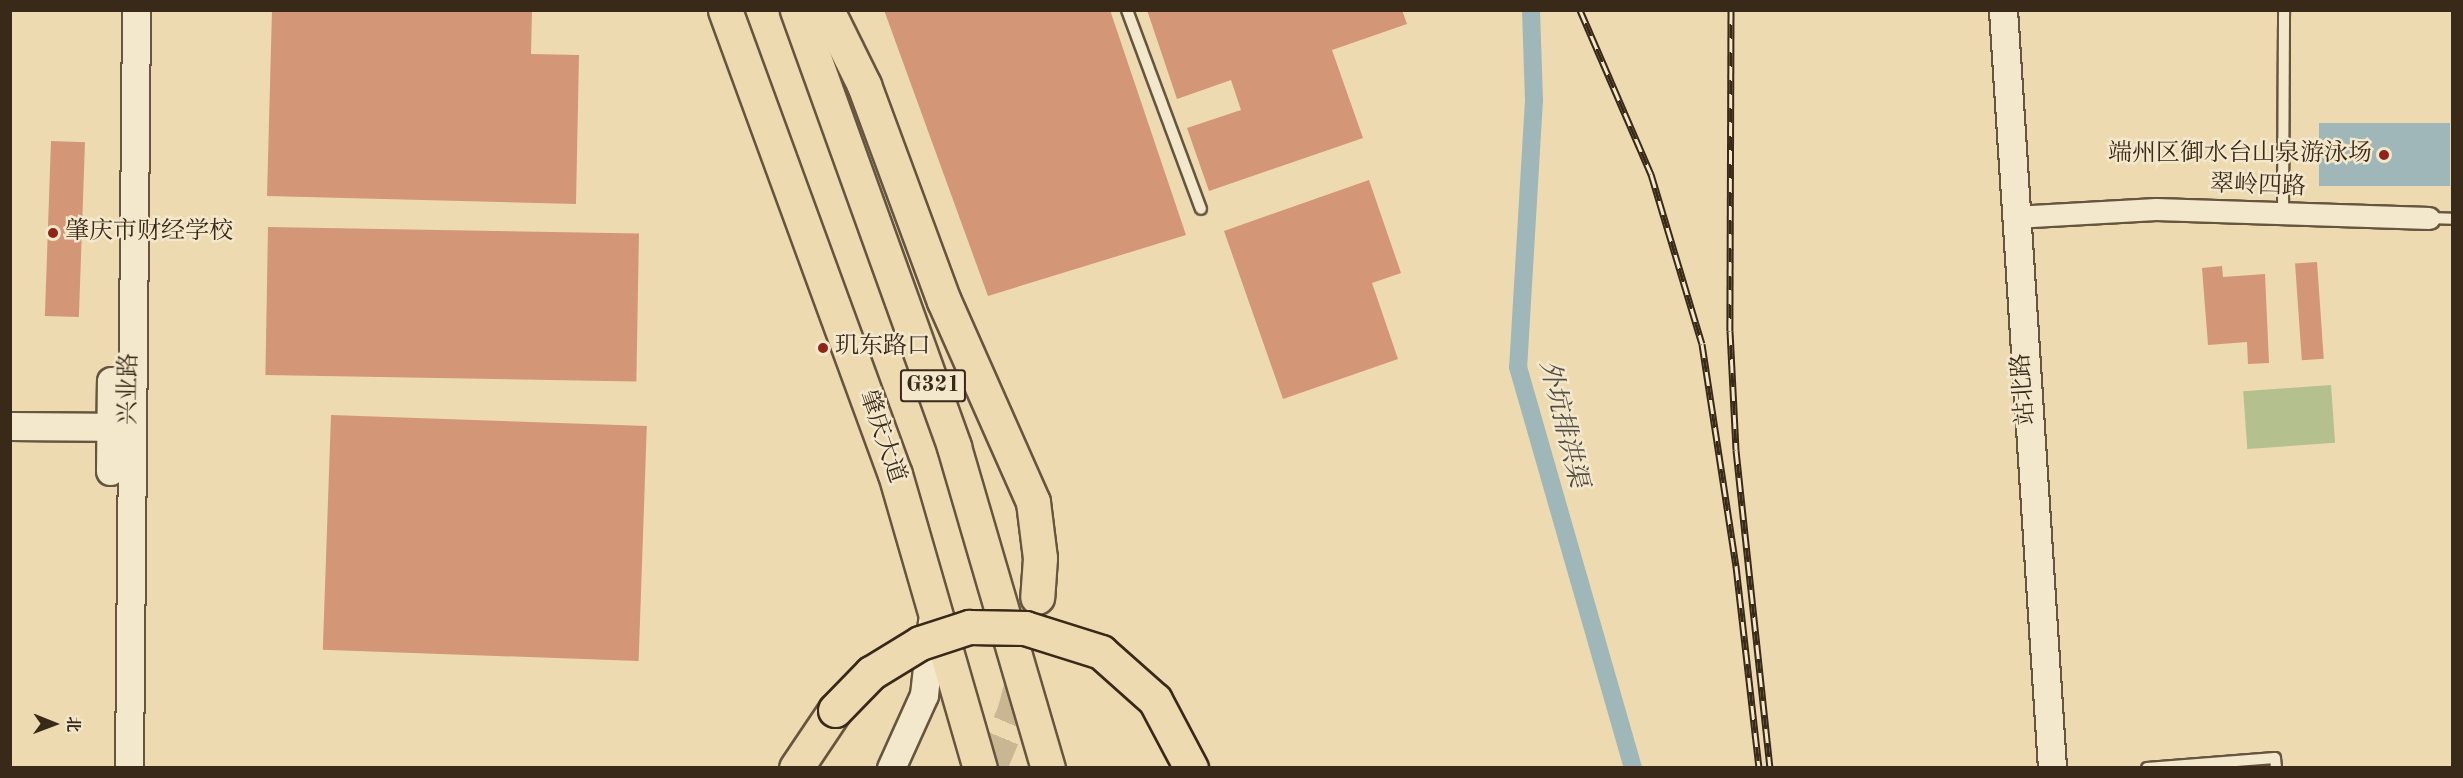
<!DOCTYPE html>
<meta charset="utf-8">
<style>
body{margin:0}
#map{position:relative;width:2463px;height:778px;overflow:hidden;background:#eddab1;font-family:"Old Standard TT","Noto Serif SC",serif}
div>[style]{position:absolute}
.green>*{inset:0;background:#b4c18f;transform-origin:0 0}
.water>*{inset:0;background:#9fb7b8;transform-origin:0 0}
.canal>*{height:18px;margin:-9px;padding:0 9px;transform-origin:9px;border-radius:9px;background:#9fb7b8}
.building>*{inset:0;background:#d39676;transform-origin:0 0}
.primary-tunnel>*{height:33px;margin-top:-16.5px;transform-origin:0;background:repeating-linear-gradient(90deg,#c9b793 0 33px,transparent 0 49px)}
.roads{filter:drop-shadow(2px 0 #66553f) drop-shadow(-2px 0 #66553f) drop-shadow(0 2px #66553f) drop-shadow(0 -2px #66553f)}
.service>*{height:10px;margin:-5px;padding:0 5px;transform-origin:5px;border-radius:5px;background:#f3e7cc}
.minor>*{height:21px;margin:-10.5px;padding:0 10.5px;transform-origin:10.5px;border-radius:10.5px;background:#f3e7cc}
.tertiary>*{height:27px;margin:-13.5px;padding:0 13.5px;transform-origin:13.5px;border-radius:13.5px;background:#f3e7cc}
.primary>*{height:33px;margin:-16.5px;padding:0 16.5px;transform-origin:16.5px;border-radius:16.5px;background:#eddab1}
.trunk>*{height:33px;margin:-16.5px;padding:0 16.5px;transform-origin:16.5px;border-radius:16.5px;background:#eddab1}
.rail>*{height:7px;margin-top:-3.5px;transform-origin:0;background:repeating-linear-gradient(90deg,#f3e7cc 0 14px,#392919 0 28px);box-sizing:border-box;border-block:2px solid #392919}
.bridges{filter:drop-shadow(2px 0 #392919) drop-shadow(-2px 0 #392919) drop-shadow(0 2px #392919) drop-shadow(0 -2px #392919)}
.primary-bridge>*{height:33px;margin:-16.5px;padding:0 16.5px;transform-origin:16.5px;border-radius:16.5px;background:#eddab1}
.dots>*{width:16px;height:16px;translate:-50% -50%;box-sizing:border-box;border:3px solid #f3e7cc;border-radius:50%}
span{translate:-50% -50%;white-space:nowrap;text-align:center;line-height:1.15;-webkit-text-stroke:5px #f3e7cc;paint-order:stroke}
.shield-label span{padding:2px 4px;background:#f3e7cc;border:2px solid;border-radius:4px;-webkit-text-stroke-width:0}
.shield-label{font-size:22px;color:#392919;font-weight:700}
.poi-label{font-size:24px;color:#392919}
.right{translate:-100% -50%;text-align:right}
.left{translate:0 -50%;text-align:left}
.street-label{font-size:24px;color:#392919}
.water-label{font-size:26px;color:#524c41;font-style:italic}
.frame{position:absolute;inset:0;border:12px solid #392919;pointer-events:none}
.north{position:absolute;left:24px;top:694px;width:60px;height:60px;-webkit-text-stroke:4px #f3e7cc;paint-order:stroke;rotate:91deg;font-size:16px;font-weight:700;line-height:24px;text-align:center;color:#392919}
.north::after{content:'';display:block;margin:auto;width:21px;height:27px;background:#392919;clip-path:polygon(50% 0,100% 100%,50% 72%,0 100%)}
</style>
<div id="map">
<div class="green">
<div style="left:2331px;top:385px;width:58px;height:88px;rotate:86deg"></div>
</div>
<div class="water">
<div style="left:2450px;top:123px;width:63px;height:131px;rotate:90deg"></div>
</div>
<div class="canal">
<div style="left:1531px;top:10px;width:90px;rotate:88.1deg"></div>
<div style="left:1534px;top:100px;width:267px;rotate:93.4deg"></div>
<div style="left:1518px;top:367px;width:417px;rotate:74deg"></div>
</div>
<div class="building">
<div style="clip-path:polygon(272px 10px,532px 10px,531px 54px,579px 55px,576px 204px,267px 196px)"></div>
<div style="clip-path:polygon(884px 10px,1110px 10px,1186px 235px,988px 296px)"></div>
<div style="clip-path:polygon(1147px 10px,1402px 10px,1407px 24px,1332px 50px,1363px 138px,1209px 191px,1187px 128px,1241px 110px,1231px 80px,1177px 99px)"></div>
<div style="left:51px;top:141px;width:34px;height:175px;rotate:2deg"></div>
<div style="clip-path:polygon(1369px 180px,1401px 273px,1372px 283px,1398px 359px,1283px 399px,1224px 231px)"></div>
<div style="left:268px;top:227px;width:371px;height:148px;rotate:1deg"></div>
<div style="left:2317px;top:262px;width:97px;height:22px;rotate:86deg"></div>
<div style="clip-path:polygon(2222px 266px,2223px 277px,2265px 274px,2269px 363px,2248px 364px,2247px 342px,2208px 345px,2202px 268px)"></div>
<div style="left:331px;top:415px;width:316px;height:235px;rotate:2deg"></div>
</div>
<div class="primary-tunnel">
<div style="left:990px;top:768px;width:62px;rotate:-67.2deg"></div>
<div style="left:1014px;top:711px;width:44px;rotate:-75.7deg"></div>
</div>
<div class="roads">
<div class="service">
<div style="left:1127px;top:10px;width:212px;rotate:69.6deg"></div>
<div style="left:2283px;top:213px;width:203px;rotate:-89.7deg"></div>
<div style="left:2429px;top:218px;width:23px;rotate:2deg"></div>
<div style="left:2147px;top:768px;width:128px;rotate:-4.5deg"></div>
<div style="left:2275px;top:758px;width:10px;rotate:84deg"></div>
</div>
<div class="minor">
<div style="left:2014px;top:217px;width:142px;rotate:-3.2deg"></div>
<div style="left:2156px;top:209px;width:273px;rotate:1.9deg"></div>
</div>
<div class="tertiary">
<div style="left:2003px;top:10px;width:760px;rotate:86.3deg"></div>
<div style="left:10px;top:426px;width:119px;rotate:0.5deg"></div>
<div style="left:110px;top:471px;width:90px;rotate:-89.4deg"></div>
<div style="left:129px;top:768px;width:758px;rotate:-89.47deg"></div>
<div style="left:891px;top:768px;width:80px;rotate:-65.7deg"></div>
<div style="left:924px;top:695px;width:74px;rotate:-83.8deg"></div>
</div>
<div class="primary">
<div style="left:827px;top:10px;width:84px;rotate:63.7deg"></div>
<div style="left:864px;top:85px;width:230px;rotate:69.7deg"></div>
<div style="left:944px;top:301px;width:220px;rotate:66.1deg"></div>
<div style="left:1033px;top:502px;width:56px;rotate:82.9deg"></div>
<div style="left:1040px;top:558px;width:39px;rotate:94deg"></div>
<div style="left:796px;top:768px;width:70px;rotate:-56.1deg"></div>
</div>
<div class="trunk">
<div style="left:725px;top:10px;width:494px;rotate:69.9deg"></div>
<div style="left:895px;top:474px;width:306px;rotate:73.9deg"></div>
<div style="left:797px;top:10px;width:464px;rotate:70.2deg"></div>
<div style="left:954px;top:447px;width:334px;rotate:73.7deg"></div>
</div>
</div>
<div class="rail">
<div style="left:1580px;top:10px;width:179px;rotate:66.6deg"></div>
<div style="left:1651px;top:174px;width:177px;rotate:73.3deg"></div>
<div style="left:1702px;top:344px;width:225px;rotate:81.3deg"></div>
<div style="left:1736px;top:566px;width:203px;rotate:83.5deg"></div>
<div style="left:1731px;top:10px;width:321px;rotate:90.2deg"></div>
<div style="left:1730px;top:331px;width:119px;rotate:87.1deg"></div>
<div style="left:1736px;top:450px;width:320px;rotate:83.9deg"></div>
</div>
<div class="bridges">
<div class="primary-bridge">
<div style="left:835px;top:710px;width:52px;rotate:-45.8deg"></div>
<div style="left:871px;top:673px;width:57px;rotate:-31.5deg"></div>
<div style="left:920px;top:643px;width:52px;rotate:-18.1deg"></div>
<div style="left:969px;top:627px;width:56px;rotate:1deg"></div>
<div style="left:1025px;top:628px;width:80px;rotate:17.5deg"></div>
<div style="left:1101px;top:652px;width:72px;rotate:41.6deg"></div>
<div style="left:1155px;top:700px;width:77px;rotate:62.1deg"></div>
</div>
</div>
<div class="dots">
<div style="left:2384px;top:155px;background:#8f2418"></div>
<div style="left:53px;top:233px;background:#8f2418"></div>
<div style="left:823px;top:348px;background:#8f2418"></div>
</div>
<div class="shield-label">
<span style="left:933px;top:386px">G321</span>
</div>
<div class="poi-label">
<span class="right" style="left:2372px;top:155px">端州区御水台山泉游泳场</span>
<span class="left" style="left:65px;top:233px">肇庆市财经学校</span>
<span class="left" style="left:835px;top:348px">玑东路口</span>
</div>
<div class="street-label">
<span style="left:2258px;top:187px;rotate:2deg">翠岭四路</span>
<span style="left:130px;top:389px;rotate:-89deg">兴业路</span>
<span style="left:2025px;top:389px;rotate:-94deg">站北路</span>
<span style="left:881px;top:437px;rotate:71deg">肇庆大道</span>
</div>
<div class="water-label">
<span style="left:1562px;top:424px;rotate:76deg">外坑排洪渠</span>
</div>
<div class="frame"></div>
<div class="north">北</div>
</div>
